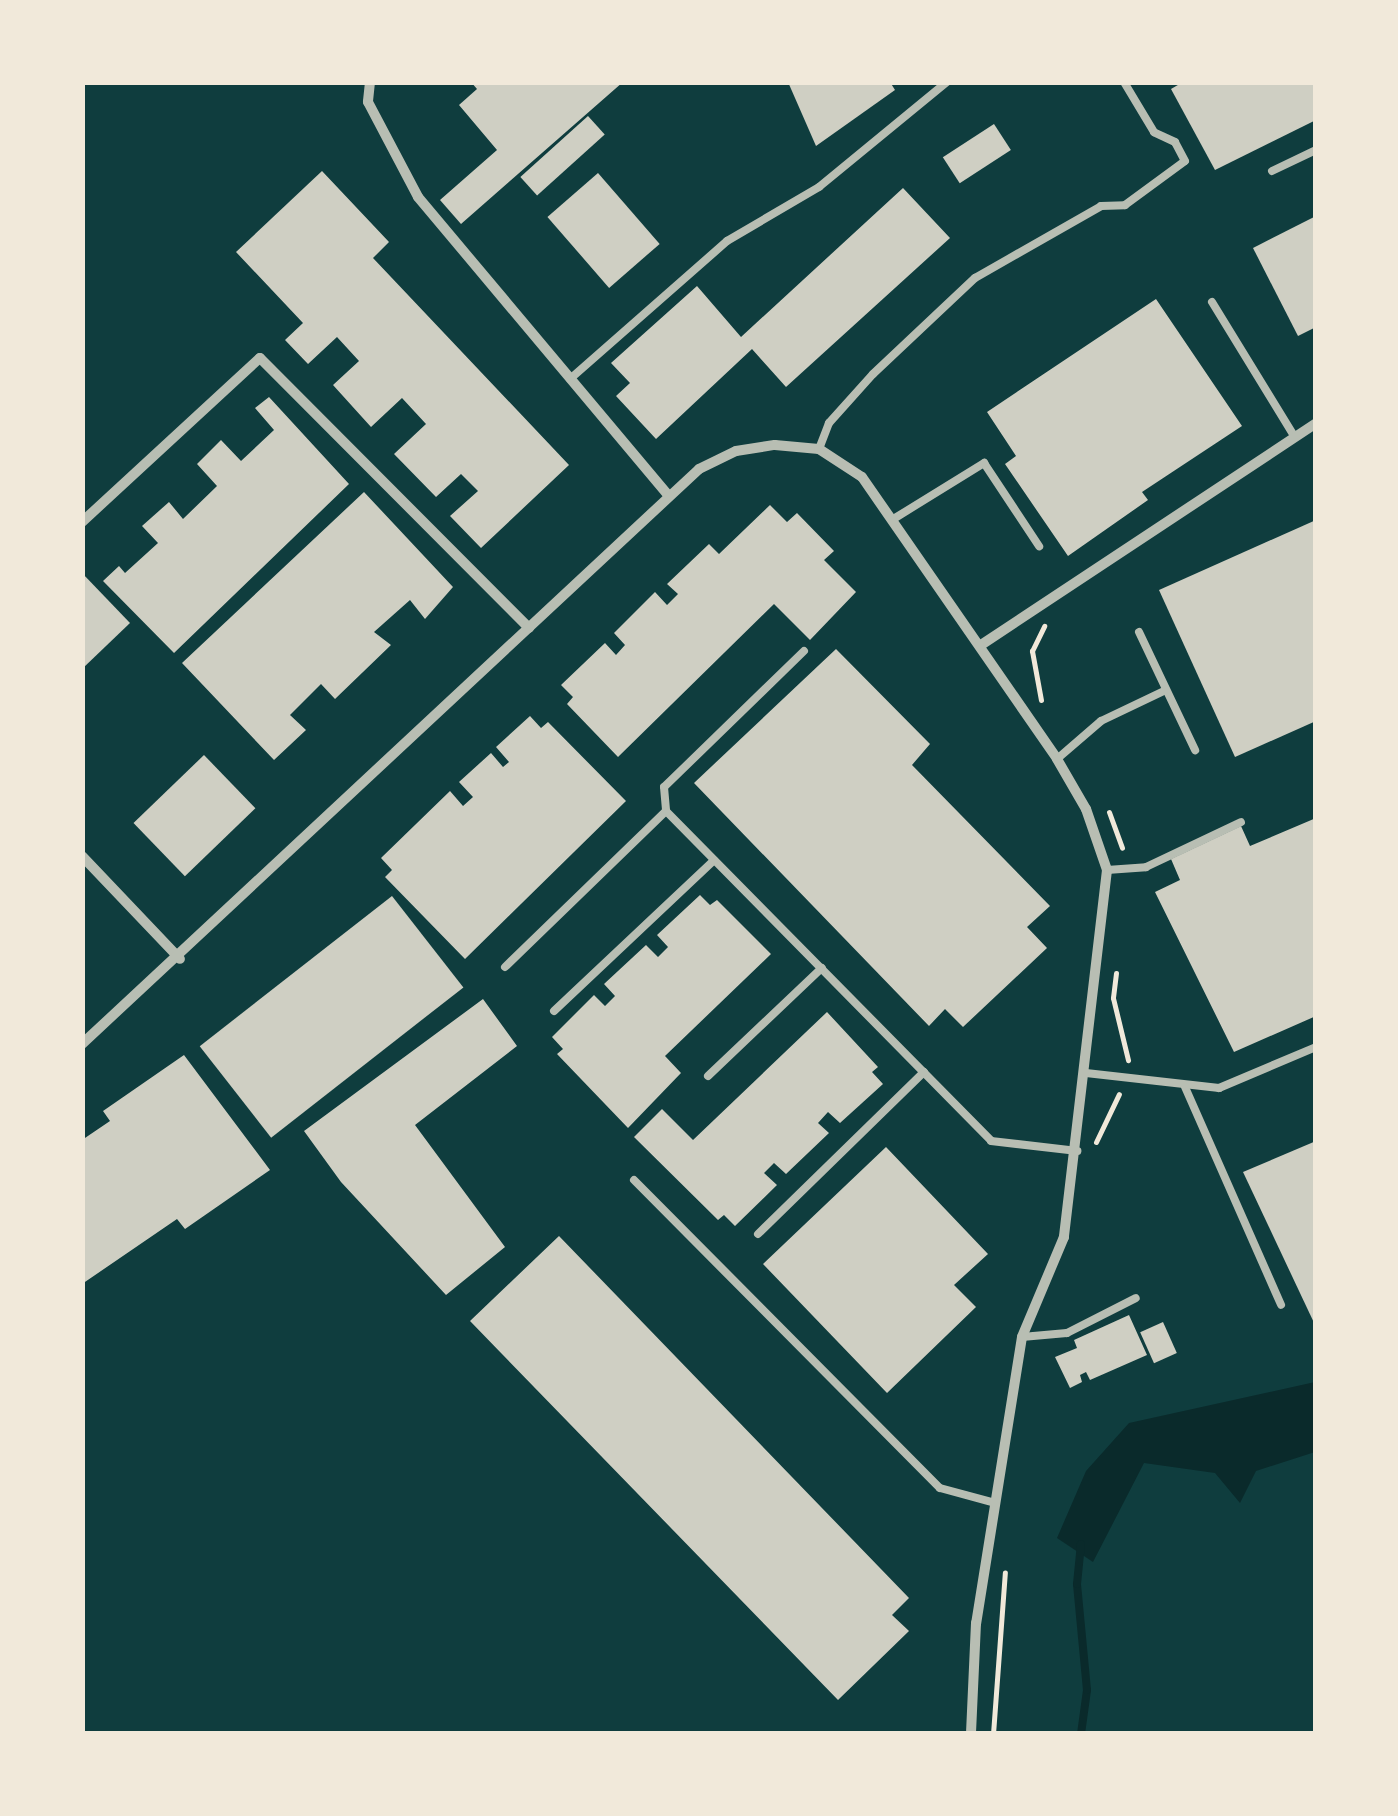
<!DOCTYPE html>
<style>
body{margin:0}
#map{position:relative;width:1398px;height:1816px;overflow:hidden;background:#0f3d3e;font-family:"Noto Serif",serif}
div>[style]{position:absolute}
.water>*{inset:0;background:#0a2a2b}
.stream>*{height:8px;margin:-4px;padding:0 4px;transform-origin:4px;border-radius:4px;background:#0a2a2b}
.building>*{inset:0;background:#cfcfc3;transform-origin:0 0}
.path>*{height:5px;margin:-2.5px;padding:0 2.5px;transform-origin:2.5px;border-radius:2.5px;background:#f1e9da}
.service>*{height:8px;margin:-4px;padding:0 4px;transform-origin:4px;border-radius:4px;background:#b8beb3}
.minor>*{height:10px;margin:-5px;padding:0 5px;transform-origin:5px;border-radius:5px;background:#b8beb3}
span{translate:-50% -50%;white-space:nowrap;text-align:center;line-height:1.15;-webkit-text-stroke:10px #f1e9da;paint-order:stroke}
.frame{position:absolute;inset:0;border:85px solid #f1e9da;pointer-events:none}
</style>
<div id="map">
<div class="water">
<div style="clip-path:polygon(1315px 1382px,1315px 1452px,1256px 1471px,1240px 1503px,1215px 1473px,1144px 1463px,1093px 1562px,1057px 1538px,1086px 1471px,1129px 1423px)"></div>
</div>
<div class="stream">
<div style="left:1081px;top:1734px;width:44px;rotate:-82.2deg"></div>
<div style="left:1087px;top:1690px;width:106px;rotate:-95.4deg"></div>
<div style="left:1077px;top:1584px;width:40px;rotate:-84.3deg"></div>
</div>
<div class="building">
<div style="clip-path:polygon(471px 82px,623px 82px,461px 224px,440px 200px,497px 150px,459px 105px,477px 89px)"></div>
<div style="clip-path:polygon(788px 82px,890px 82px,895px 90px,816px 146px)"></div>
<div style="clip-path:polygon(1183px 82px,1316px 82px,1316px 120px,1215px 170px,1171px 89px)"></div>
<div style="left:588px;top:116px;width:25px;height:91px;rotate:48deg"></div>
<div style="left:994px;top:124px;width:31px;height:61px;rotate:57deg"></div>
<div style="clip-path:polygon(322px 171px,389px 242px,373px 258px,569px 465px,481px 548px,450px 516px,478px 491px,461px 474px,436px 497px,394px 454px,426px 424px,402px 398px,371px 427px,333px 385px,359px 361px,337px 337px,308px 364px,285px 340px,303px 323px,236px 252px)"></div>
<div style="left:598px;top:173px;width:94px;height:67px;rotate:49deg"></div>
<div style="clip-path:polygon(903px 188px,950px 238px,786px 387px,752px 349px,656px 439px,616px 396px,630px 383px,611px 363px,697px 286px,741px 337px)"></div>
<div style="clip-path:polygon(1316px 216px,1316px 327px,1298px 336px,1253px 248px)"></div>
<div style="clip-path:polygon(1156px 299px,1242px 426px,1142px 492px,1148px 500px,1068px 556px,1005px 464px,1016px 456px,987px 412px)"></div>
<div style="clip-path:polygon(269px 397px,349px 484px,174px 653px,103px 581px,119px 566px,125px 573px,158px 543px,142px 526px,169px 502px,183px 519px,217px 486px,197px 464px,221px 440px,241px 461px,274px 430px,255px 408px)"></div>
<div style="clip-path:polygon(364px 492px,453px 587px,425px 619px,410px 600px,374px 632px,391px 645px,335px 699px,321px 684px,290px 715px,306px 730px,274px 760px,182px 663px)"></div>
<div style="clip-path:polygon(770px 505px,787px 522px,797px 513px,834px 551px,824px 560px,856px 592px,810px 640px,774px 604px,618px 757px,567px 704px,573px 697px,561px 685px,605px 643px,616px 655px,625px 645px,614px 633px,655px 592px,667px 605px,678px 594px,667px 584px,709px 544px,719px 554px)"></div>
<div style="clip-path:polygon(1316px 520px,1316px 721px,1235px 757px,1159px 590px)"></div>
<div style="clip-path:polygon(82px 573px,130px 623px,82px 669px)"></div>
<div style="clip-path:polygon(836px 649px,930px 744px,912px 765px,1050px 906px,1027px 927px,1047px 948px,963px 1027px,945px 1009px,929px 1026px,694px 783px)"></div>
<div style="clip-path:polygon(530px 716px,541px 728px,548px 722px,626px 801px,465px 959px,385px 877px,392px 870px,381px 858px,450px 791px,463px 806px,473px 797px,459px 782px,491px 753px,503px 767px,509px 762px,496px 747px)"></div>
<div style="left:204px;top:755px;width:74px;height:98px;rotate:46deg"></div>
<div style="clip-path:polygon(1316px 818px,1316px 1016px,1234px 1052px,1155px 892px,1180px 880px,1171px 859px,1241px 826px,1250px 846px)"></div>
<div style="clip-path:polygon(700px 895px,710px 905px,717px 900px,771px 954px,665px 1056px,681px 1073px,628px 1128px,557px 1054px,563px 1049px,552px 1037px,594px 995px,605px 1006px,615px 996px,604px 984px,646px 945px,658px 957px,668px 947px,657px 935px)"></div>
<div style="left:392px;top:896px;width:116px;height:244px;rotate:52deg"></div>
<div style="clip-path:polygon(483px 999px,517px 1046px,415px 1125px,505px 1247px,446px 1295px,341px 1182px,304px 1131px)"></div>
<div style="clip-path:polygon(827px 1012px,878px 1067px,872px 1072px,883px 1084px,840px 1123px,828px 1112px,818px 1123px,829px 1133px,786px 1174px,774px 1163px,764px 1173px,777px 1185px,735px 1226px,724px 1215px,718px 1220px,634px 1137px,662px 1109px,693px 1140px)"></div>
<div style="clip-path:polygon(184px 1055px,270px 1170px,185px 1229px,177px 1219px,82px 1284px,82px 1140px,110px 1121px,103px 1111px)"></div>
<div style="clip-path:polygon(1316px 1141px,1316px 1327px,1243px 1172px)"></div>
<div style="clip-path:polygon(886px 1147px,988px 1254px,954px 1285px,976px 1307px,887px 1393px,763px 1264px)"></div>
<div style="clip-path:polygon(559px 1236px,909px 1598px,892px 1615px,909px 1631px,838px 1700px,470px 1321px)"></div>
<div style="clip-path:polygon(1129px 1315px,1147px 1355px,1090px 1380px,1086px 1372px,1080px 1375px,1082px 1382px,1070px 1388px,1055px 1357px,1077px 1348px,1074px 1340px)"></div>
<div style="left:1163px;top:1322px;width:34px;height:25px;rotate:66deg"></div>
</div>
<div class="path">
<div style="left:1041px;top:700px;width:50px;rotate:-100.4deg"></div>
<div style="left:1032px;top:651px;width:28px;rotate:-64deg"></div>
<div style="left:1109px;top:812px;width:38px;rotate:70deg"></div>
<div style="left:1116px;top:973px;width:25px;rotate:97deg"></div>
<div style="left:1113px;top:998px;width:64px;rotate:76.4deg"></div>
<div style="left:1096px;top:1142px;width:53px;rotate:-64.4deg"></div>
<div style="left:993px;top:1734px;width:162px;rotate:-85.8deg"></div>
</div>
<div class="service">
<div style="left:1272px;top:171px;width:49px;rotate:-25.5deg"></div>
<div style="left:1212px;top:302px;width:157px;rotate:58.5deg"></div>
<div style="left:570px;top:379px;width:209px;rotate:-41.3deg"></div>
<div style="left:727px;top:241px;width:107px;rotate:-30.4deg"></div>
<div style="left:819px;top:187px;width:166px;rotate:-39.4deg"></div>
<div style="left:819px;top:449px;width:28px;rotate:-69deg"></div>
<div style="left:829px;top:423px;width:66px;rotate:-48.1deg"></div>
<div style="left:873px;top:374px;width:140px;rotate:-43.3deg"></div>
<div style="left:975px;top:278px;width:145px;rotate:-29.7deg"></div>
<div style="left:1101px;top:206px;width:24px;rotate:-2deg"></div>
<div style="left:1125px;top:205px;width:74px;rotate:-36.3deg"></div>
<div style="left:1185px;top:161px;width:21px;rotate:-118deg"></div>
<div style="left:1175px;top:142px;width:23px;rotate:-155deg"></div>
<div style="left:1154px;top:132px;width:58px;rotate:-121deg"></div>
<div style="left:895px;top:518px;width:105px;rotate:-31.7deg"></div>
<div style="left:984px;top:463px;width:100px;rotate:56.5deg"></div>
<div style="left:1139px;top:632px;width:131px;rotate:64.6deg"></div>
<div style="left:804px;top:651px;width:195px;rotate:135.8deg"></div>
<div style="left:664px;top:787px;width:24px;rotate:85deg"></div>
<div style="left:666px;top:811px;width:463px;rotate:45.4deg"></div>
<div style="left:991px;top:1141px;width:87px;rotate:6.6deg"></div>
<div style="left:1057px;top:759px;width:58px;rotate:-40.8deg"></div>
<div style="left:1101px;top:721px;width:72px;rotate:-25.5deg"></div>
<div style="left:1107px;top:870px;width:39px;rotate:-4deg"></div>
<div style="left:1146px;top:867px;width:105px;rotate:-25.3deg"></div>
<div style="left:505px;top:967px;width:224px;rotate:-44.1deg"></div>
<div style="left:554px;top:1011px;width:220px;rotate:-43.3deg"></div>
<div style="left:1086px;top:1073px;width:134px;rotate:6.4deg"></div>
<div style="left:1219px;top:1088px;width:105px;rotate:-22.9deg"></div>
<div style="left:708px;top:1076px;width:157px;rotate:-43.5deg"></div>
<div style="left:1185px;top:1087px;width:238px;rotate:66.2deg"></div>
<div style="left:634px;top:1180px;width:434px;rotate:45.2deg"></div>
<div style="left:940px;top:1488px;width:54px;rotate:15.1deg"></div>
<div style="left:758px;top:1234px;width:232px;rotate:-44.3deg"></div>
<div style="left:1022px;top:1337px;width:45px;rotate:-5.1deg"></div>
<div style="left:1067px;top:1333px;width:77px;rotate:-26.9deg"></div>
</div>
<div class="minor">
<div style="left:370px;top:82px;width:20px;rotate:96deg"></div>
<div style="left:368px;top:102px;width:107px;rotate:62.2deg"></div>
<div style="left:418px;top:197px;width:389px;rotate:50deg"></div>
<div style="left:82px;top:522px;width:242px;rotate:-42.7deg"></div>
<div style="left:260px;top:358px;width:381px;rotate:45.1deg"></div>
<div style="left:981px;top:645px;width:402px;rotate:-33.5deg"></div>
<div style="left:82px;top:856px;width:142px;rotate:46.4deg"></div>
<div style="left:82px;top:1044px;width:843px;rotate:-42.98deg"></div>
<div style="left:699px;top:469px;width:41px;rotate:-25.9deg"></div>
<div style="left:736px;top:451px;width:39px;rotate:-9deg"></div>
<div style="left:775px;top:445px;width:44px;rotate:5.2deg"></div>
<div style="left:819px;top:449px;width:51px;rotate:33.1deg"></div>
<div style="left:862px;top:477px;width:343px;rotate:55.3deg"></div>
<div style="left:1057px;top:759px;width:58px;rotate:59.9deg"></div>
<div style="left:1086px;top:809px;width:65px;rotate:71deg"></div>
<div style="left:1107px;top:870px;width:370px;rotate:96.7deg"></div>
<div style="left:1064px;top:1237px;width:108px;rotate:112.8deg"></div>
<div style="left:1022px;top:1337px;width:290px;rotate:99.1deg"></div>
<div style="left:976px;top:1623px;width:111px;rotate:92.6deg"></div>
</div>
<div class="frame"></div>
</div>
